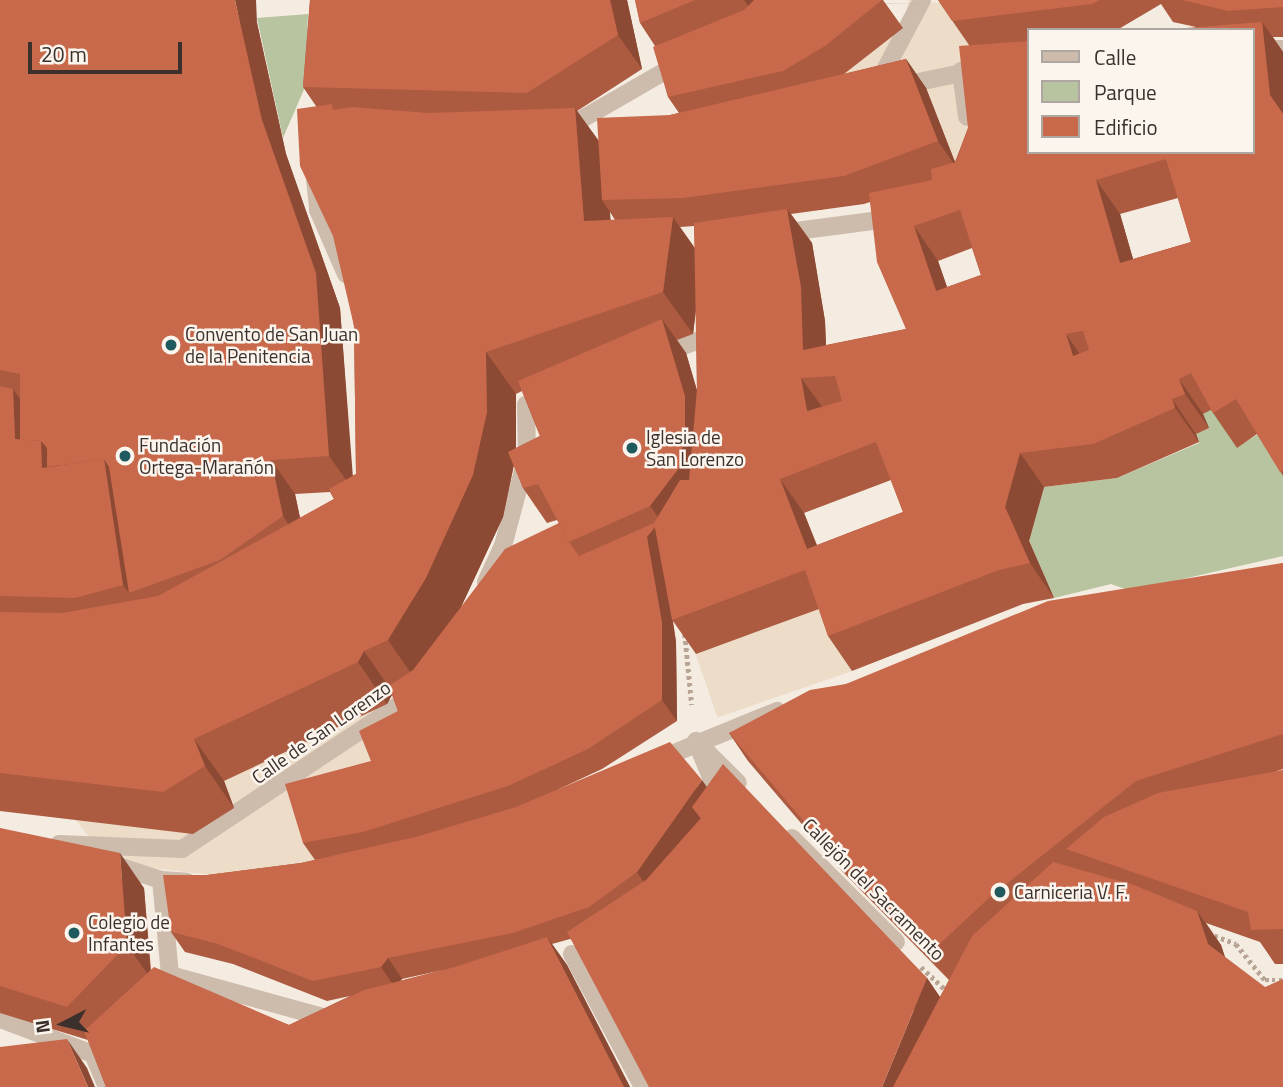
<!DOCTYPE html>
<meta charset="utf-8">
<style>
body{margin:0}
#map{position:relative;width:1283px;height:1087px;overflow:hidden;background:#f4ebe1;font-family:"Titillium Web",sans-serif}
div>[style]{position:absolute}
.green>*{inset:0;background:#b8c4a0}
.plaza>*{inset:0;background:#ecdcc8;transform-origin:0 0}
.path>*{height:4.5px;margin-top:-2.25px;transform-origin:0;background:repeating-linear-gradient(90deg,#b9a596 0 3.5px,transparent 0 7px)}
.service>*{height:18px;margin:-9px;padding:0 9px;transform-origin:9px;border-radius:9px;background:#cdbbac}
.pedestrian>*{height:18px;margin:-9px;padding:0 9px;transform-origin:9px;border-radius:9px;background:#cdbbac}
.minor>*{height:18px;margin:-9px;padding:0 9px;transform-origin:9px;border-radius:9px;background:#cdbbac}
.wall>*{inset:0;background:#ac5a40}
.shaded-wall>*{inset:0;background:#8c4a34}
.building>*{inset:0;background:#c8694b}
.dots>*{width:19px;height:19px;translate:-50% -50%;box-sizing:border-box;border:4px solid #fbf5ee;border-radius:50%}
span{translate:-50% -50%;white-space:nowrap;text-align:center;line-height:1.15;-webkit-text-stroke:5px #fbf5ee;paint-order:stroke}
.poi-label{font-size:19px;color:#3b302b}
.left{translate:0 -50%;text-align:left}
.street-label{font-size:19px;color:#3b302b}
.legend{position:absolute;left:1027px;top:28px;width:228px;height:126px;box-sizing:border-box;background:#fbf5ee;border:2px solid #aea6a0;margin:0;padding:9px 12px;list-style:none;font-size:21px;color:#3b302b}
.legend li{display:flex;align-items:center;gap:14px;height:35px}
.legend b{width:35px;border:2px solid #aea6a0}
.north{position:absolute;left:28px;top:989px;width:70px;height:70px;-webkit-text-stroke:5px #fbf5ee;paint-order:stroke;rotate:263deg;font-size:19px;font-weight:700;line-height:28px;text-align:center;color:#3b302b}
.north::after{content:'';display:block;margin:auto;width:24px;height:32px;background:#3b302b;clip-path:polygon(50% 0,100% 100%,50% 72%,0 100%)}
.scale{position:absolute;left:28px;top:42px;width:154px;height:32px;box-sizing:border-box;border:4px solid #3b302b;border-top:0;padding-left:9px;font-size:21px;line-height:24px;white-space:nowrap;color:#3b302b;-webkit-text-stroke:5px #fbf5ee;paint-order:stroke}
</style>
<div id="map">
<div class="green">
<div style="clip-path:polygon(308px 14px,305px 87px,283px 138px,257px 18px)"></div>
<div style="clip-path:polygon(1215px 407px,1237px 447px,1260px 433px,1283px 471px,1283px 556px,1131px 591px,1111px 584px,1054px 598px,1029px 541px,1044px 487px,1117px 478px,1199px 443px,1196px 434px,1203px 414px)"></div>
</div>
<div class="plaza">
<div style="clip-path:polygon(909px 0,940px 3px,972px 49px,983px 81px,958px 170px,802px 99px,902px 28px)"></div>
<div style="left:829px;top:605px;width:70px;height:142px;rotate:71deg"></div>
<div style="clip-path:polygon(387px 704px,385px 781px,317px 863px,229px 877px,152px 868px,102px 853px,74px 818px,224px 781px)"></div>
</div>
<div class="path">
<div style="left:685px;top:634px;width:71px;rotate:84.4deg"></div>
<div style="left:1208px;top:933px;width:30px;rotate:21deg"></div>
<div style="left:1236px;top:944px;width:46px;rotate:51.1deg"></div>
<div style="left:1265px;top:980px;width:18px"></div>
<div style="left:921px;top:967px;width:37px;rotate:43deg"></div>
</div>
<div class="service">
<div style="left:877px;top:85px;width:96px;rotate:-62.1deg"></div>
<div style="left:563px;top:130px;width:136px;rotate:-30deg"></div>
<div style="left:696px;top:741px;width:63px;rotate:67.5deg"></div>
<div style="left:170px;top:975px;width:162px;rotate:15.4deg"></div>
<div style="left:326px;top:1018px;width:9px;rotate:-18deg"></div>
<div style="left:161px;top:984px;width:13px;rotate:-45deg"></div>
<div style="left:170px;top:975px;width:95px;rotate:-95.4deg"></div>
</div>
<div class="pedestrian">
<div style="left:659px;top:355px;width:54px;rotate:-20.4deg"></div>
<div style="left:486px;top:582px;width:40px;rotate:-65deg"></div>
<div style="left:503px;top:546px;width:93px;rotate:-75.1deg"></div>
<div style="left:527px;top:456px;width:51px;rotate:-91.1deg"></div>
<div style="left:526px;top:405px;width:22px;rotate:-21deg"></div>
<div style="left:696px;top:741px;width:59px;rotate:45deg"></div>
<div style="left:792px;top:838px;width:147px;rotate:45deg"></div>
<div style="left:572px;top:954px;width:151px;rotate:61.9deg"></div>
</div>
<div class="minor">
<div style="left:1253px;top:49px;width:30px"></div>
<div style="left:961px;top:71px;width:46px;rotate:82.6deg"></div>
<div style="left:899px;top:86px;width:133px;rotate:-11.7deg"></div>
<div style="left:315px;top:179px;width:31px;rotate:84deg"></div>
<div style="left:318px;top:210px;width:70px;rotate:66.4deg"></div>
<div style="left:781px;top:233px;width:115px;rotate:-7.5deg"></div>
<div style="left:657px;top:760px;width:130px;rotate:-22.2deg"></div>
<div style="left:59px;top:844px;width:123px;rotate:2.3deg"></div>
<div style="left:182px;top:849px;width:258px;rotate:-33.6deg"></div>
<div style="left:112px;top:864px;width:52px;rotate:18.1deg"></div>
<div style="left:161px;top:880px;width:26px;rotate:4deg"></div>
<div style="left:0;top:1019px;width:99px;rotate:20.6deg"></div>
<div style="left:93px;top:1054px;width:36px;rotate:67deg"></div>
</div>
<div class="wall">
<div style="clip-path:polygon(evenodd,0 0,257px 23px,286px 154px,340px 308px,352px 476px,356px 474px,354px 326px,316px 106px,303px 87px,310px 0,627px 0,642px 69px,577px 111px,599px 141px,670px 115px,679px 113px,668px 97px,655px 46px,640px 23px,635px 0,883px 0,903px 28px,844px 74px,906px 59px,926px 88px,955px 162px,968px 128px,969px 45px,938px 0,1283px 0,1283px 37px,1273px 37px,1283px 52px,1283px 476px,1257px 434px,1237px 448px,1211px 410px,1203px 414px,1209px 428px,1196px 434px,1199px 442px,1117px 478px,1044px 487px,1029px 541px,1054px 598px,1023px 604px,852px 671px,828px 636px,819px 609px,696px 654px,673px 621px,676px 642px,677px 721px,602px 769px,559px 789px,707px 787px,927px 978px,940px 997px,949px 980px,842px 871px,748px 761px,729px 733px,846px 684px,1283px 563px,1283px 769px,1274px 772px,1283px 770px,1283px 964px,1275px 964px,1260px 942px,1206px 923px,1221px 945px,1225px 957px,1283px 1087px,570px 939px,552px 944px,567px 965px,630px 1087px,106px 1087px,88px 1040px,0 1013px,0 828px,144px 888px,151px 970px,289px 1025px,350px 996px,327px 1001px,233px 964px,185px 952px,171px 932px,207px 875px,301px 863px,315px 860px,303px 843px,371px 761px,398px 711px,392px 695px,387px 704px,224px 781px,234px 808px,193px 834px,0 811px,0 0,1161px 4px,1173px 22px,1196px 27px,1029px 152px,1029px 30px,1117px 30px,1161px 4px,0 0,1178px 198px,1191px 242px,1133px 259px,1120px 214px,1178px 198px,0 0,870px 202px,906px 329px,826px 345px,825px 321px,812px 243px,791px 214px,864px 204px,870px 202px,0 0,610px 212px,615px 220px,610px 220px,610px 212px,0 0,694px 226px,695px 248px,680px 227px,694px 226px,0 0,972px 248px,981px 275px,947px 287px,938px 261px,972px 248px,0 0,696px 309px,697px 391px,686px 353px,677px 340px,693px 334px,696px 309px,0 0,522px 391px,540px 436px,516px 448px,516px 394px,522px 391px,0 0,514px 465px,523px 488px,547px 523px,557px 520px,559px 523px,461px 607px,503px 517px,514px 465px,0 0,891px 480px,903px 512px,817px 545px,804px 513px,891px 480px,0 0,330px 492px,334px 499px,300px 518px,295px 494px,330px 492px,0 0,443px 970px,400px 981px,402px 979px,443px 970px)"></div>
</div>
<div class="shaded-wall">
<div style="clip-path:polygon(235px 0,256px 0,257px 23px,286px 154px,340px 308px,354px 491px,329px 456px)"></div>
<div style="clip-path:polygon(610px 0,627px 0,642px 69px,618px 35px)"></div>
<div style="clip-path:polygon(744px 0,770px 0,757px 19px)"></div>
<div style="clip-path:polygon(1262px 22px,1283px 52px,1283px 114px,1270px 95px)"></div>
<div style="clip-path:polygon(906px 59px,926px 88px,958px 170px,938px 141px)"></div>
<div style="clip-path:polygon(575px 108px,605px 150px,602px 200px,610px 212px,614px 263px,584px 221px)"></div>
<div style="clip-path:polygon(1096px 180px,1120px 214px,1144px 297px,1120px 263px)"></div>
<div style="clip-path:polygon(787px 209px,812px 243px,825px 321px,827px 376px,803px 350px)"></div>
<div style="clip-path:polygon(673px 217px,702px 259px,693px 334px,663px 292px)"></div>
<div style="clip-path:polygon(914px 226px,938px 261px,960px 325px,936px 291px)"></div>
<div style="clip-path:polygon(662px 319px,686px 353px,709px 431px,662px 557px,676px 642px,677px 721px,662px 700px,647px 537px,660px 520px,650px 506px)"></div>
<div style="clip-path:polygon(1066px 334px,1090px 369px,1073px 356px)"></div>
<div style="clip-path:polygon(486px 352px,516px 394px,516px 454px,503px 517px,455px 620px,417px 682px,388px 640px)"></div>
<div style="clip-path:polygon(801px 378px,826px 412px,807px 411px)"></div>
<div style="clip-path:polygon(1179px 379px,1203px 414px,1209px 428px,1185px 394px)"></div>
<div style="clip-path:polygon(13px 389px,42px 431px,64px 473px,47px 475px,15px 439px)"></div>
<div style="clip-path:polygon(1172px 399px,1196px 434px,1199px 442px,1175px 408px)"></div>
<div style="clip-path:polygon(1020px 453px,1044px 487px,1029px 541px,1054px 598px,1030px 563px,1005px 507px)"></div>
<div style="clip-path:polygon(104px 459px,133px 501px,129px 593px,123px 585px)"></div>
<div style="clip-path:polygon(271px 460px,295px 494px,307px 551px,283px 516px)"></div>
<div style="clip-path:polygon(780px 479px,804px 513px,831px 583px,807px 549px)"></div>
<div style="clip-path:polygon(364px 651px,393px 693px,387px 704px,358px 662px)"></div>
<div style="clip-path:polygon(194px 739px,224px 781px,234px 808px,205px 766px)"></div>
<div style="clip-path:polygon(702px 780px,716px 800px,692px 807px,702px 821px,651px 893px,637px 872px)"></div>
<div style="clip-path:polygon(120px 853px,144px 888px,151px 979px,127px 945px)"></div>
<div style="clip-path:polygon(1197px 911px,1221px 945px,1232px 979px,1208px 944px)"></div>
<div style="clip-path:polygon(547px 937px,567px 965px,630px 1087px,624px 1087px)"></div>
<div style="clip-path:polygon(388px 958px,402px 979px,395px 987px,381px 967px)"></div>
<div style="clip-path:polygon(927px 978px,946px 1006px,913px 1087px,882px 1087px)"></div>
<div style="clip-path:polygon(67px 1039px,87px 1068px,95px 1087px,88px 1087px)"></div>
</div>
<div class="building">
<div style="clip-path:polygon(0 0,235px 0,262px 120px,316px 273px,329px 456px,271px 460px,283px 516px,220px 560px,129px 593px,109px 467px,104px 459px,47px 467px,47px 448px,41px 441px,20px 440px,20px 374px,0 370px)"></div>
<div style="clip-path:polygon(310px 0,610px 0,618px 35px,527px 93px,303px 87px)"></div>
<div style="clip-path:polygon(635px 0,695px 0,640px 23px)"></div>
<div style="clip-path:polygon(754px 0,882px 0,825px 46px,783px 71px,668px 97px,653px 47px,744px 10px)"></div>
<div style="clip-path:polygon(938px 0,1100px 0,1092px 4px,952px 21px)"></div>
<div style="clip-path:polygon(1182px 0,1283px 0,1283px 7px,1228px 11px)"></div>
<div style="clip-path:polygon(evenodd,1262px 22px,1270px 95px,1283px 114px,1283px 470px,1280px 472px,1236px 399px,1213px 413px,1191px 373px,1179px 379px,1185px 394px,1172px 399px,1175px 408px,1093px 444px,1020px 453px,1005px 507px,1030px 563px,999px 570px,828px 636px,805px 570px,672px 620px,654px 523px,680px 480px,689px 480px,697px 389px,694px 223px,787px 209px,801px 287px,803px 350px,906px 329px,877px 262px,869px 193px,932px 180px,931px 169px,956px 162px,968px 128px,959px 46px,1029px 41px,1029px 152px,1253px 152px,1253px 30px,1161px 30px,1262px 22px,1166px 159px,1191px 242px,1120px 263px,1096px 180px,1166px 159px,1262px 22px,960px 210px,981px 275px,936px 291px,914px 226px,960px 210px,1262px 22px,1083px 331px,1089px 350px,1073px 356px,1066px 334px,1083px 331px,1262px 22px,835px 376px,842px 401px,807px 411px,801px 378px,835px 376px,1262px 22px,876px 442px,903px 512px,807px 549px,780px 479px,876px 442px)"></div>
<div style="clip-path:polygon(906px 59px,938px 141px,844px 176px,683px 198px,602px 200px,597px 118px,670px 115px)"></div>
<div style="clip-path:polygon(332px 104px,333px 110px,352px 107px,428px 113px,575px 108px,584px 221px,673px 217px,663px 292px,486px 352px,487px 412px,473px 475px,426px 578px,388px 640px,364px 651px,358px 662px,194px 739px,205px 766px,163px 792px,0 773px,0 612px,62px 613px,158px 596px,334px 499px,329px 489px,356px 474px,354px 326px,333px 236px,300px 166px,297px 109px)"></div>
<div style="clip-path:polygon(662px 319px,685px 396px,685px 431px,679px 468px,650px 506px,569px 542px,538px 484px,523px 488px,508px 452px,540px 436px,518px 381px)"></div>
<div style="clip-path:polygon(0 386px,13px 389px,15px 439px,41px 441px,42px 468px,104px 459px,123px 585px,75px 598px,0 596px)"></div>
<div style="clip-path:polygon(559px 523px,569px 542px,579px 556px,654px 523px,655px 527px,647px 537px,662px 622px,662px 700px,588px 749px,508px 786px,363px 832px,303px 843px,285px 784px,371px 761px,359px 731px,398px 711px,389px 686px,413px 670px,505px 549px)"></div>
<div style="clip-path:polygon(1283px 563px,1283px 734px,1136px 781px,990px 897px,930px 953px,822px 843px,729px 733px,810px 690px,846px 684px,1048px 601px)"></div>
<div style="clip-path:polygon(670px 742px,702px 780px,637px 872px,589px 907px,513px 933px,388px 958px,381px 967px,313px 981px,218px 944px,171px 932px,163px 875px,207px 875px,301px 863px,419px 836px,516px 807px)"></div>
<div style="clip-path:polygon(723px 764px,927px 978px,882px 1087px,649px 1087px,567px 932px,646px 880px,701px 818px,692px 807px)"></div>
<div style="clip-path:polygon(1283px 770px,1283px 929px,1251px 930px,1248px 912px,1066px 849px,1104px 817px,1158px 793px)"></div>
<div style="clip-path:polygon(0 828px,120px 853px,127px 945px,67px 1007px,0 986px)"></div>
<div style="clip-path:polygon(1053px 862px,1134px 885px,1197px 911px,1208px 944px,1265px 987px,1283px 979px,1283px 1087px,893px 1087px,972px 936px)"></div>
<div style="clip-path:polygon(547px 937px,624px 1087px,106px 1087px,84px 1031px,154px 967px,289px 1025px,364px 990px,455px 967px)"></div>
<div style="clip-path:polygon(67px 1039px,88px 1087px,0 1087px,0 1047px)"></div>
</div>
<div class="dots">
<div style="left:171px;top:345px;background:#1f5a5e"></div>
<div style="left:632px;top:448px;background:#1f5a5e"></div>
<div style="left:125px;top:456px;background:#1f5a5e"></div>
<div style="left:1000px;top:892px;background:#1f5a5e"></div>
<div style="left:74px;top:933px;background:#1f5a5e"></div>
</div>
<div class="poi-label">
<span class="left" style="left:185px;top:345px">Convento de San Juan<br>de la Penitencia</span>
<span class="left" style="left:646px;top:448px">Iglesia de<br>San Lorenzo</span>
<span class="left" style="left:139px;top:456px">Fundación<br>Ortega-Marañón</span>
<span class="left" style="left:1014px;top:892px">Carniceria V. F.</span>
<span class="left" style="left:88px;top:933px">Colegio de<br>Infantes</span>
</div>
<div class="street-label">
<span style="left:321px;top:732px;rotate:-35deg">Calle de San Lorenzo</span>
<span style="left:874px;top:889px;rotate:45deg">Callejón del Sacramento</span>
</div>
<ul class="legend">
<li><b style="height:9px;background:#cdbbac"></b>Calle</li>
<li><b style="height:19px;background:#b8c4a0"></b>Parque</li>
<li><b style="height:19px;background:#c8694b"></b>Edificio</li>
</ul>
<div class="north">N</div>
<div class="scale">20 m</div>
</div>
